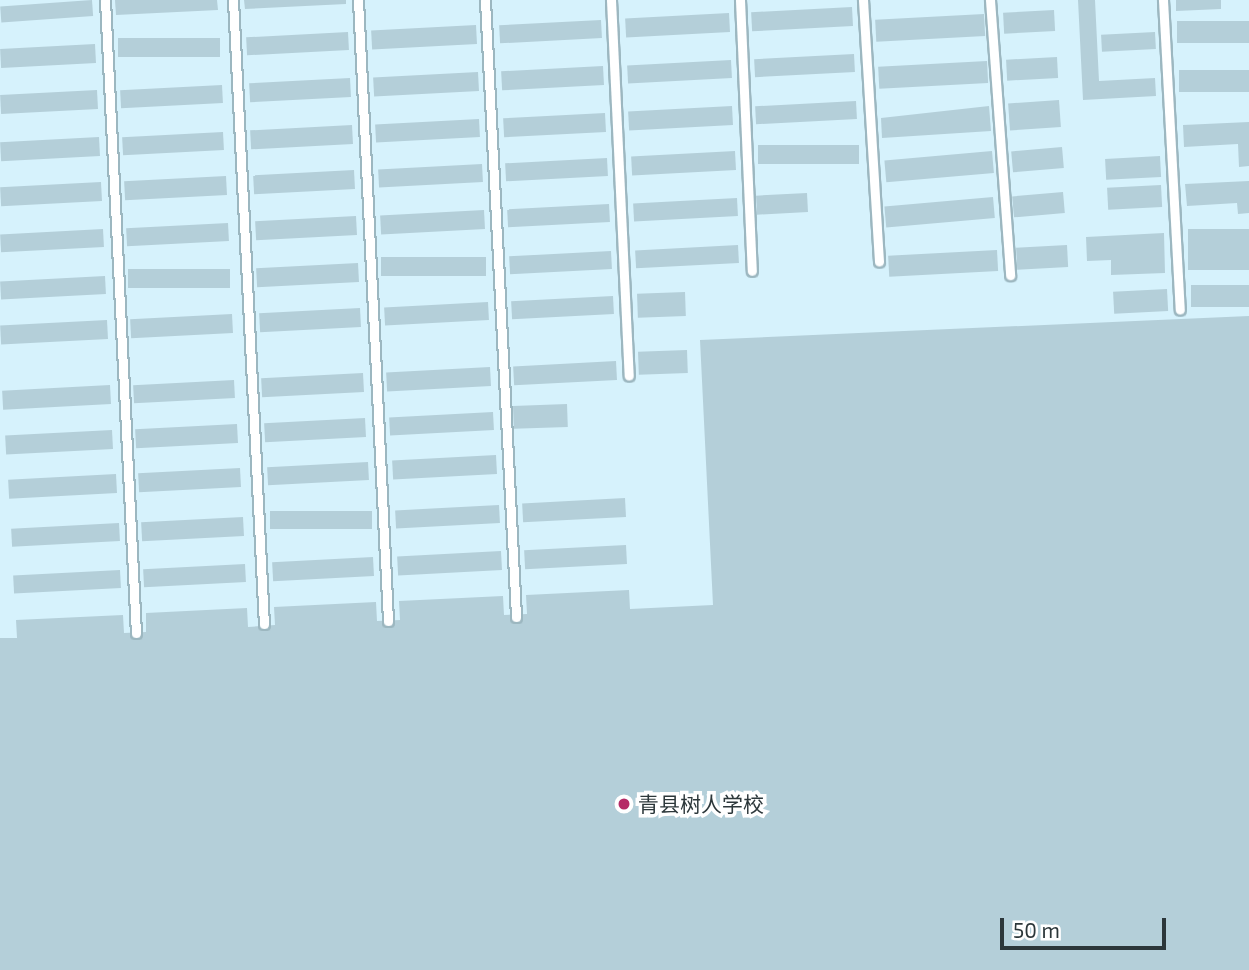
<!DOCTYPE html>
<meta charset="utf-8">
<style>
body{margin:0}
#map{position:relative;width:1249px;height:970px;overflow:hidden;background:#d6f2fc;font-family:"Exo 2","Noto Sans SC",sans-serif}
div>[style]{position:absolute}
.building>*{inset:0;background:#b4cfd9;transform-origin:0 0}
.roads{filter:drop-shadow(2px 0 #9cb7c0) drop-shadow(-2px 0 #9cb7c0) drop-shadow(0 2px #9cb7c0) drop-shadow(0 -2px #9cb7c0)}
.service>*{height:9px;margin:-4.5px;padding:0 4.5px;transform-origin:4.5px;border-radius:4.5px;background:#fff}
.dots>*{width:19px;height:19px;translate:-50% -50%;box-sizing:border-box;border:4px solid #fff;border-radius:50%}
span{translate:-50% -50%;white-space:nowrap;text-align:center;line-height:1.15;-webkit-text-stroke:7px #fff;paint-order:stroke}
.poi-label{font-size:21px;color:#2c373a}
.left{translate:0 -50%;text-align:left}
.scale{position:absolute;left:1000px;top:918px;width:166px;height:32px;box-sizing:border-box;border:4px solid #2c373a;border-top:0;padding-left:9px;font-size:21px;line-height:24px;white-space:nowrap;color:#2c373a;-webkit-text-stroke:5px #fff;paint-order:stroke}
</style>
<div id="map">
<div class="building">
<div style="left:92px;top:0;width:16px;height:92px;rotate:86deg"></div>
<div style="clip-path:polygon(115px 0,217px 0,218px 10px,116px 15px)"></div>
<div style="clip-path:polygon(244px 0,346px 0,346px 4px,245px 9px)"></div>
<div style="clip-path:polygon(1078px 0,1095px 0,1099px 81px,1155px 78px,1156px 96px,1083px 100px)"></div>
<div style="clip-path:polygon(1176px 0,1221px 0,1221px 9px,1176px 11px)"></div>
<div style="left:852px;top:7px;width:19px;height:101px;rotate:87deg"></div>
<div style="left:1054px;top:10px;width:21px;height:51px;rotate:87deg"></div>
<div style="left:729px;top:13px;width:19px;height:104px;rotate:87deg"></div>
<div style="left:984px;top:14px;width:22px;height:109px;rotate:87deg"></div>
<div style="left:601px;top:20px;width:18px;height:102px;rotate:87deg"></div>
<div style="left:1249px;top:21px;width:22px;height:72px;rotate:90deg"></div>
<div style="left:476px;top:25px;width:19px;height:105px;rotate:87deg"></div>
<div style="left:348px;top:32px;width:18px;height:102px;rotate:87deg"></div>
<div style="left:1155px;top:32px;width:17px;height:54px;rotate:87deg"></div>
<div style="left:220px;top:38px;width:19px;height:102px;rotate:90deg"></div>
<div style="left:95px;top:44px;width:19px;height:95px;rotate:87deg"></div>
<div style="left:854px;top:54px;width:18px;height:100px;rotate:87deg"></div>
<div style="left:1057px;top:57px;width:21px;height:51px;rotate:87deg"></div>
<div style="left:731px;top:60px;width:18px;height:104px;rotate:87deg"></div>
<div style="left:987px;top:61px;width:22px;height:109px;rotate:87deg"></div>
<div style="left:603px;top:66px;width:19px;height:102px;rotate:87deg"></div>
<div style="left:1249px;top:70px;width:22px;height:70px;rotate:90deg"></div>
<div style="left:478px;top:72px;width:19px;height:105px;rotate:87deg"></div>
<div style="left:350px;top:78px;width:19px;height:101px;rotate:87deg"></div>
<div style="left:222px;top:85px;width:18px;height:102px;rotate:87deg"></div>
<div style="left:97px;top:90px;width:19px;height:97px;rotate:87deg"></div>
<div style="left:1059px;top:100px;width:27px;height:51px;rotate:86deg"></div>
<div style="left:856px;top:101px;width:18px;height:101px;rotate:87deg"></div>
<div style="left:732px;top:106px;width:19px;height:104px;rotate:87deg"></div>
<div style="clip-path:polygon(989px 106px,991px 131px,882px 138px,881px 118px)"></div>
<div style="left:605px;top:113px;width:19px;height:102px;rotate:87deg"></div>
<div style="left:479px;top:119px;width:18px;height:104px;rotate:87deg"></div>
<div style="clip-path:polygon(1249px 122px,1249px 166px,1239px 167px,1238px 144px,1184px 147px,1183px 125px)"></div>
<div style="left:352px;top:125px;width:19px;height:102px;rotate:87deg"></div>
<div style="left:223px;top:132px;width:18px;height:101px;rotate:87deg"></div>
<div style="left:99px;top:137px;width:19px;height:99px;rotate:87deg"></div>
<div style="left:859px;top:145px;width:19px;height:101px;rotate:90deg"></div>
<div style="left:1062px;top:147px;width:21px;height:51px;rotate:85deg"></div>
<div style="left:735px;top:151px;width:19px;height:104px;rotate:87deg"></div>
<div style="left:992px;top:151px;width:22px;height:108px;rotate:85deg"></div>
<div style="left:1160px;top:156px;width:21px;height:55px;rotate:87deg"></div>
<div style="left:607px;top:158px;width:18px;height:102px;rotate:87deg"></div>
<div style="left:482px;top:164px;width:18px;height:104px;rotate:87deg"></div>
<div style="left:354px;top:170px;width:19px;height:101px;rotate:87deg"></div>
<div style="left:226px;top:176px;width:19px;height:102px;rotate:87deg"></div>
<div style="clip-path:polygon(1249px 181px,1249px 213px,1238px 214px,1237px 203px,1187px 206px,1185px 184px)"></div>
<div style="left:101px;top:182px;width:19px;height:101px;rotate:87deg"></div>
<div style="left:1161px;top:185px;width:22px;height:54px;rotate:87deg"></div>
<div style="left:1063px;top:192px;width:21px;height:51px;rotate:85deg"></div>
<div style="left:807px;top:193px;width:19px;height:51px;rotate:87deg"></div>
<div style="left:993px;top:197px;width:21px;height:109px;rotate:85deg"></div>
<div style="left:737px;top:198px;width:18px;height:104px;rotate:87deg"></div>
<div style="left:609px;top:204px;width:18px;height:102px;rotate:87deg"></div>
<div style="left:484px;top:210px;width:19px;height:104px;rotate:87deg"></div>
<div style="left:356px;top:216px;width:19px;height:101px;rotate:87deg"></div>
<div style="left:228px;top:223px;width:18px;height:102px;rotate:87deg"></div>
<div style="left:103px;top:229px;width:18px;height:103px;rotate:87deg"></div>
<div style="left:1249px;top:229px;width:41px;height:61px;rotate:90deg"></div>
<div style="clip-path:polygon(1164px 233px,1165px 273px,1111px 275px,1111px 260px,1087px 261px,1086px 237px)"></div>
<div style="left:738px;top:245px;width:18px;height:103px;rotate:87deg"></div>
<div style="left:1067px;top:245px;width:22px;height:51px;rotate:87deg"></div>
<div style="left:997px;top:250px;width:21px;height:109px;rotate:87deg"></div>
<div style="left:611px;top:251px;width:18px;height:102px;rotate:87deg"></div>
<div style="left:486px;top:257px;width:19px;height:105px;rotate:90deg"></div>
<div style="left:358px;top:263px;width:19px;height:102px;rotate:87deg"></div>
<div style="left:230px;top:269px;width:19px;height:102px;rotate:90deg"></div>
<div style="left:105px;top:276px;width:18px;height:105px;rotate:87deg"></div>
<div style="left:1249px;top:285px;width:22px;height:58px;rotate:90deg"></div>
<div style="left:1167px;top:289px;width:22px;height:54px;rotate:87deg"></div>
<div style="left:685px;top:292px;width:24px;height:48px;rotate:88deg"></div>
<div style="left:613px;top:296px;width:18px;height:102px;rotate:87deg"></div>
<div style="left:488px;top:302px;width:18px;height:104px;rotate:87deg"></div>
<div style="left:360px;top:308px;width:19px;height:101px;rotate:87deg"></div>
<div style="left:232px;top:314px;width:19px;height:102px;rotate:87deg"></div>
<div style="clip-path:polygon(1249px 316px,1249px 970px,0 970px,0 638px,17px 638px,16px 620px,123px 615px,124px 633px,146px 632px,146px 613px,247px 608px,248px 627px,275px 625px,274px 607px,376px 602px,377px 621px,400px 620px,399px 601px,503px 596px,504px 615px,527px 614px,526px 595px,629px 590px,630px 609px,713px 605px,700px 340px)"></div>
<div style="left:107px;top:320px;width:19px;height:107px;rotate:87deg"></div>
<div style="left:687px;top:350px;width:23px;height:49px;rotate:88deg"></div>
<div style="left:616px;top:361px;width:19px;height:103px;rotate:87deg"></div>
<div style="left:490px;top:367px;width:19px;height:104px;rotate:87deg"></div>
<div style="left:363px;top:373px;width:19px;height:102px;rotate:87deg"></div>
<div style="left:234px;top:380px;width:18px;height:101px;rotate:87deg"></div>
<div style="left:110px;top:385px;width:19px;height:108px;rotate:87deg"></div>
<div style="left:567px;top:404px;width:23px;height:54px;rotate:88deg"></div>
<div style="left:493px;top:412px;width:18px;height:104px;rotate:87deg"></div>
<div style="left:365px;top:418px;width:19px;height:101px;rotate:87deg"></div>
<div style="left:237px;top:424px;width:19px;height:102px;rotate:87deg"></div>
<div style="left:112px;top:430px;width:19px;height:107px;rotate:87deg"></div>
<div style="left:496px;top:455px;width:19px;height:104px;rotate:87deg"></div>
<div style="left:368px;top:462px;width:18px;height:101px;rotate:87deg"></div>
<div style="left:240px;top:468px;width:19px;height:102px;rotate:87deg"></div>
<div style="left:116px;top:474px;width:19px;height:108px;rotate:87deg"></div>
<div style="left:625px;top:498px;width:19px;height:103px;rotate:87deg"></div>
<div style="left:499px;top:505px;width:18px;height:104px;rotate:87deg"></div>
<div style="left:372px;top:511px;width:18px;height:102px;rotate:90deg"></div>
<div style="left:243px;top:517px;width:19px;height:102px;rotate:87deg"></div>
<div style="left:119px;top:523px;width:18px;height:108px;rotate:87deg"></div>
<div style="left:626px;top:545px;width:19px;height:102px;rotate:87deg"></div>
<div style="left:501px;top:551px;width:19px;height:104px;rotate:87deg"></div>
<div style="left:373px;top:557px;width:19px;height:101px;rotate:87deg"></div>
<div style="left:245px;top:564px;width:18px;height:102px;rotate:87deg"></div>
<div style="left:120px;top:570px;width:18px;height:107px;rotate:87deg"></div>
</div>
<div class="roads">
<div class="service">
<div style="left:105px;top:0;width:634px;rotate:87.2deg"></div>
<div style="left:233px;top:0;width:625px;rotate:87.16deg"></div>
<div style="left:358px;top:0;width:622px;rotate:87.23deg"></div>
<div style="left:485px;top:0;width:618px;rotate:87.12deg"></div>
<div style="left:611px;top:0;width:376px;rotate:87.3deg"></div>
<div style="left:740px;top:0;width:271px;rotate:87.5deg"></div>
<div style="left:863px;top:0;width:262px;rotate:86.5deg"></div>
<div style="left:990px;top:0;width:276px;rotate:85.8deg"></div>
<div style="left:1163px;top:0;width:310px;rotate:86.9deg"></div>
</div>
</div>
<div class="dots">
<div style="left:624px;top:804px;background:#b52a66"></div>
</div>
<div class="poi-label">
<span class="left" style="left:638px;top:804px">青县树人学校</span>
</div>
<div class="scale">50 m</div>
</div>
